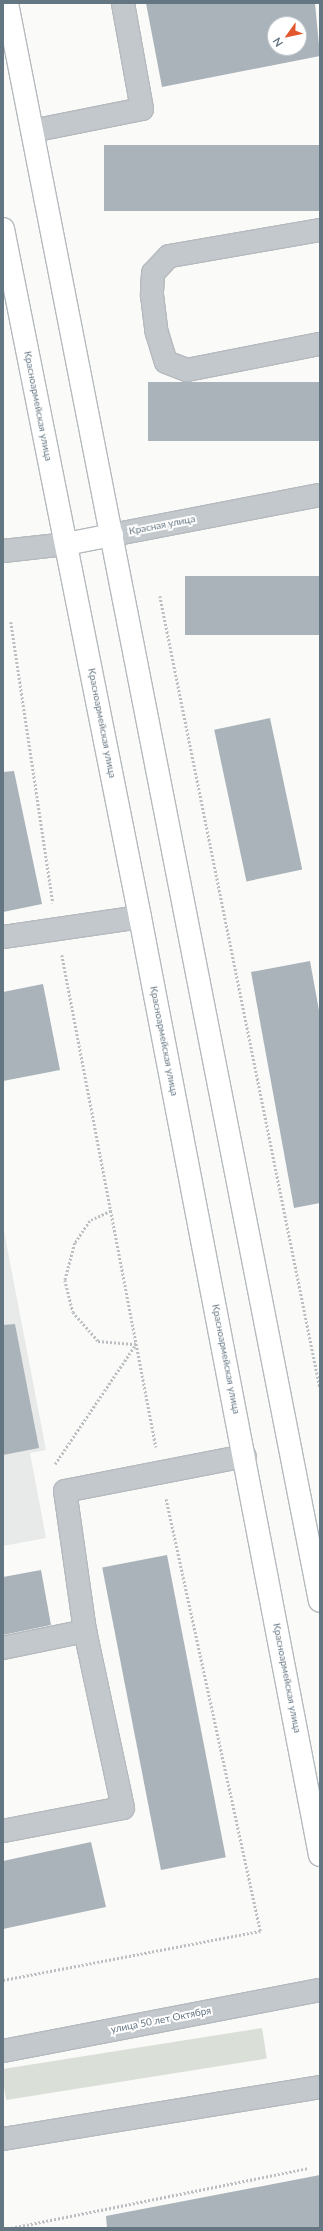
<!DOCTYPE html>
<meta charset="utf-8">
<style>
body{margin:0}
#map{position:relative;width:323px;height:2231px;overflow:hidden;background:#fafaf8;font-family:Lato,sans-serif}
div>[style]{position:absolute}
.built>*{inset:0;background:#e8e9e9}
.green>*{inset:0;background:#dadfd7;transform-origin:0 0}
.building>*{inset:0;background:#aab3b9;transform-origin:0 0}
.path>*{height:2.5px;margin-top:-1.25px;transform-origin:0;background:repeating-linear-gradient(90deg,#bbbfc2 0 2px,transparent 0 4px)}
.roads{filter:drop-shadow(1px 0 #b5babe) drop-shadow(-1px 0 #b5babe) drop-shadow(0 1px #b5babe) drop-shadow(0 -1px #b5babe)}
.minor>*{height:22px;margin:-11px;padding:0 11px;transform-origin:11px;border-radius:11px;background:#c3c8cc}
.major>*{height:22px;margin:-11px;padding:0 11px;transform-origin:11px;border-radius:11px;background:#fff}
span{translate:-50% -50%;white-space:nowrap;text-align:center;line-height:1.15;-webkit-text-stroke:4px #fff;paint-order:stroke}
.street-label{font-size:10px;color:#657683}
.frame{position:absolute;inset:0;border:4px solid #657683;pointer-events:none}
.north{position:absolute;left:267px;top:16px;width:40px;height:40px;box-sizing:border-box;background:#fff;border:1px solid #c1c8cd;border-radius:50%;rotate:237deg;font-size:11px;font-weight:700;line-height:16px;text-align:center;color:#657683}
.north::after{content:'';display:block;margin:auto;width:14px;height:18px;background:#e4572e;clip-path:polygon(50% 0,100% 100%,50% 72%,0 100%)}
</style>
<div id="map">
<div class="built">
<div style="clip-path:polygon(3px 1226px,46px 1450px,30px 1453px,46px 1538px,3px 1546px)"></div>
</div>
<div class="green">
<div style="left:262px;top:2028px;width:31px;height:264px;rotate:81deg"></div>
</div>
<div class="building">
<div style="clip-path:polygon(evenodd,146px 3px,315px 3px,320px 56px,162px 87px,146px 3px,275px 24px,299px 24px,299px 48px,275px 48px,275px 24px)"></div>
<div style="left:320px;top:145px;width:66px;height:216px;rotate:90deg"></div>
<div style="left:320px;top:382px;width:59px;height:172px;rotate:90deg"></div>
<div style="left:320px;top:576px;width:59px;height:135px;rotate:90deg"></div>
<div style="left:270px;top:718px;width:155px;height:57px;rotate:78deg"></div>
<div style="clip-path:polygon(14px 771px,42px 904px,3px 912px,3px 772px)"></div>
<div style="clip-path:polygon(310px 961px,320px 1016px,320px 1203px,294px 1208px,251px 972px)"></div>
<div style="clip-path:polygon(43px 984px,60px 1070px,3px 1081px,3px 992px)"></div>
<div style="clip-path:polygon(15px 1324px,39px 1448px,3px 1455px,3px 1325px)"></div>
<div style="left:167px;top:1555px;width:308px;height:66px;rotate:79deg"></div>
<div style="clip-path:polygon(41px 1570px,51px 1625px,3px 1635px,3px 1577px)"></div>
<div style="clip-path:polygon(91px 1842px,106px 1907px,3px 1929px,3px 1861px)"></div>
<div style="clip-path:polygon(320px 2175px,320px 2228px,107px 2228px,106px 2216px)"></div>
</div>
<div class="path">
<div style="left:160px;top:596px;width:808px;rotate:78.58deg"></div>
<div style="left:11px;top:622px;width:284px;rotate:81.5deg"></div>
<div style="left:62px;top:955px;width:501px;rotate:79.18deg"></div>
<div style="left:111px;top:1211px;width:23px;rotate:155deg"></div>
<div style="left:90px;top:1221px;width:27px;rotate:124deg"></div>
<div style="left:75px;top:1243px;width:38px;rotate:105deg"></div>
<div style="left:65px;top:1280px;width:33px;rotate:76deg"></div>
<div style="left:73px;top:1312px;width:38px;rotate:49deg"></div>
<div style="left:98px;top:1341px;width:38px;rotate:5deg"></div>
<div style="left:55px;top:1464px;width:145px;rotate:-56deg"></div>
<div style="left:3px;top:1980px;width:262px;rotate:-10.8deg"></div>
<div style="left:260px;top:1931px;width:442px;rotate:-102.3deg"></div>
<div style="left:11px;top:2228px;width:303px;rotate:-11.4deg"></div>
</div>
<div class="roads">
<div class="minor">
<div style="left:32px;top:131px;width:112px;rotate:-11.3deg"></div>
<div style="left:142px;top:109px;width:108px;rotate:-100.2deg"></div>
<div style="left:320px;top:230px;width:153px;rotate:170.2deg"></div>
<div style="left:169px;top:256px;width:23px;rotate:133deg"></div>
<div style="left:153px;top:273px;width:22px;rotate:93deg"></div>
<div style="left:152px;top:295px;width:38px;rotate:83deg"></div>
<div style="left:157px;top:333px;width:30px;rotate:73deg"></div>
<div style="left:166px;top:362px;width:22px;rotate:21deg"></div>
<div style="left:187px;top:370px;width:136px;rotate:-11.1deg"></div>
<div style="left:112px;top:535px;width:212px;rotate:-10.9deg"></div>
<div style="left:3px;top:551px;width:63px;rotate:-6.3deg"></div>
<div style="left:3px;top:937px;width:138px;rotate:-8.3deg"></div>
<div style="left:3px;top:1648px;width:84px;rotate:-11.7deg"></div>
<div style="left:3px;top:1831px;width:122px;rotate:-10.9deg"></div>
<div style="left:123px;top:1808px;width:181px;rotate:-102.1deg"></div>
<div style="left:85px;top:1631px;width:141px;rotate:-98.1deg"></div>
<div style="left:65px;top:1491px;width:183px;rotate:-11deg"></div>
<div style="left:3px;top:2051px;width:323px;rotate:-10.9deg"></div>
<div style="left:3px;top:2139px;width:321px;rotate:-9.3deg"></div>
</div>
<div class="major">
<div style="left:7px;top:3px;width:1628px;rotate:78.92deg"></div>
<div style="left:3px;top:229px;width:702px;rotate:78.74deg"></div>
<div style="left:140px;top:917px;width:955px;rotate:79.14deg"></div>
<div style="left:66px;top:544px;width:47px;rotate:-11.1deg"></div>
</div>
</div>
<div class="street-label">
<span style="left:38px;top:406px;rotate:79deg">Красноармейская улица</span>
<span style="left:162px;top:525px;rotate:-11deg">Красная улица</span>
<span style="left:102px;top:723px;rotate:79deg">Красноармейская улица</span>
<span style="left:164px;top:1041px;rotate:79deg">Красноармейская улица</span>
<span style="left:226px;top:1359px;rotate:79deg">Красноармейская улица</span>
<span style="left:287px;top:1678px;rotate:79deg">Красноармейская улица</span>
<span style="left:161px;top:2020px;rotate:-11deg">улица 50 лет Октября</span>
</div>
<div class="frame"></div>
<div class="north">N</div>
</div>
